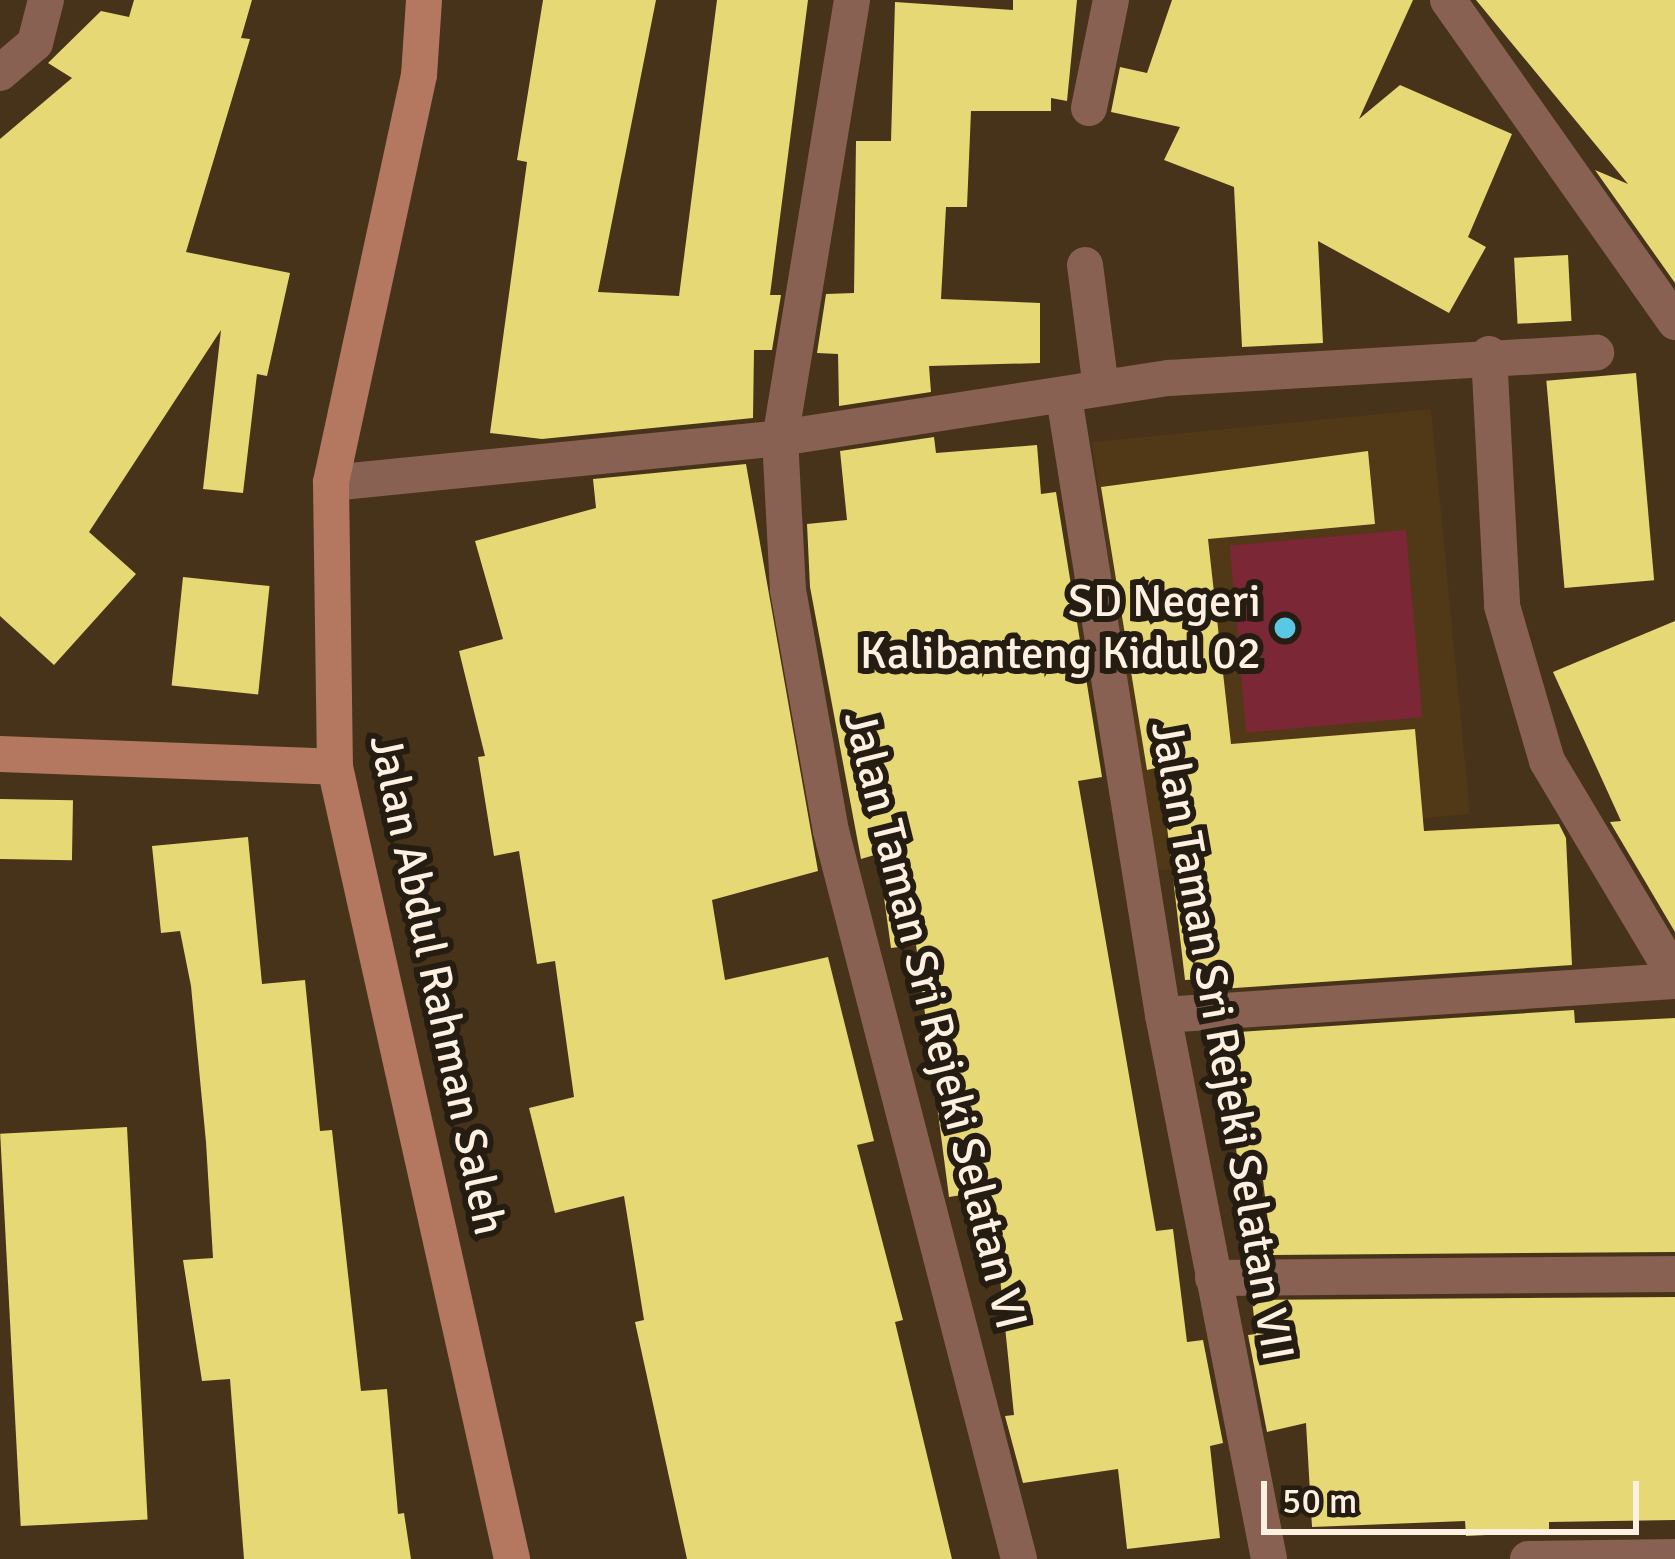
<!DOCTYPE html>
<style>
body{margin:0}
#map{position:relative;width:1675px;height:1559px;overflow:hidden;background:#473319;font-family:Signika,sans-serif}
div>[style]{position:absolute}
.built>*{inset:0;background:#513817}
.green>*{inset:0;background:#7b2735;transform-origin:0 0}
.building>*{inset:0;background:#e6d874;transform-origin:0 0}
.street>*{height:36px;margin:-18px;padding:0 18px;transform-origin:18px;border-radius:18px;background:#886152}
.secondary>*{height:36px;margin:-18px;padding:0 18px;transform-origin:18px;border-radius:18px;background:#b3785f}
.dots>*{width:33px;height:33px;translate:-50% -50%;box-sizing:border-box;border:6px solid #261d12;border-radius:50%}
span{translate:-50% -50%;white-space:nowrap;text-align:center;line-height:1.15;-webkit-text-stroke:12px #261d12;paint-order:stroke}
.poi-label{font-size:45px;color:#fef1e2}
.right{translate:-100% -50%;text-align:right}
.street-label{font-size:45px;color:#fef1e2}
.scale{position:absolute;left:1261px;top:1481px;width:378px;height:54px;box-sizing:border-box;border:6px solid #fef1e2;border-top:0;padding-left:15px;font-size:36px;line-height:42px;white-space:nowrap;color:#fef1e2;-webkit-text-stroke:9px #261d12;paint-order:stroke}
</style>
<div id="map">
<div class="built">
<div style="clip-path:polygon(1431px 409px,1470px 814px,1238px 836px,1239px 863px,1152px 871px,1092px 442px)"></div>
</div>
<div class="green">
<div style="left:1406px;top:530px;width:188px;height:177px;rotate:85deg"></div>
</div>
<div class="building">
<div style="clip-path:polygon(134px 0,252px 0,241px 38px,250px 39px,186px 252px,290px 273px,267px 376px,257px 374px,243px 493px,203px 489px,221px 330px,89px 532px,136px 574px,54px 665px,0 616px,0 139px,72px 78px,48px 63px,101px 11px,129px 17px)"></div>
<div style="clip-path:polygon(543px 0,656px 0,598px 292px,679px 296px,717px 0,808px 0,770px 295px,781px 295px,772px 350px,754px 350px,753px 418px,542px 439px,490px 433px,527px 162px,517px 160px)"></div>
<div style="clip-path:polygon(1013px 0,1077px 0,1067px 101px,1051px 98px,1051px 111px,971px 111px,967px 207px,946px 207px,941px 299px,1040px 303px,1040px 363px,929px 366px,931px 392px,839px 406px,838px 354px,817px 353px,826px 294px,854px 293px,856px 141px,891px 141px,895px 2px,1013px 10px)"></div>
<div style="clip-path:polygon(1172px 0,1413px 0,1359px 119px,1400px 85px,1512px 134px,1468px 237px,1486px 247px,1449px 313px,1318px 241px,1323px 343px,1242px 347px,1234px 187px,1164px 160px,1180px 127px,1111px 112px,1120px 67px,1147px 73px)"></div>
<div style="clip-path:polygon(1476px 0,1675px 0,1675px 283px,1595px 170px,1628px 184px)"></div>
<div style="left:1568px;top:255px;width:66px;height:54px;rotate:87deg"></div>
<div style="left:1636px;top:373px;width:208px;height:90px;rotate:85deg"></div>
<div style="clip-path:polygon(934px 437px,936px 453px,1037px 445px,1041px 494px,1056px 492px,1102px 777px,1078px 781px,1156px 1231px,1173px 1229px,1187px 1342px,1203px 1340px,1223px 1443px,1210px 1446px,1220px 1538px,1127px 1549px,1118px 1469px,1023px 1483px,1005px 1416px,1014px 1415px,997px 1248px,974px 1250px,968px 1194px,949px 1197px,916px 945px,891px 948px,878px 854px,861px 859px,810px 587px,807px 524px,847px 520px,840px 451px)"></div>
<div style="clip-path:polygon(1368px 451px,1375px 524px,1208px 539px,1231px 744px,1415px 729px,1424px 831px,1559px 824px,1566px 838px,1572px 965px,1220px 989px,1219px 978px,1185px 980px,1160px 767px,1147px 770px,1101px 487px)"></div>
<div style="clip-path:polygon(746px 464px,818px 871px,712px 900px,725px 980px,828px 957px,874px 1141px,857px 1145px,903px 1320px,895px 1322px,952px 1559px,687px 1559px,635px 1322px,644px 1320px,624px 1196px,555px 1213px,529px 1108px,574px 1097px,555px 961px,537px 964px,519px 851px,494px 856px,478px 757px,485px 756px,459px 651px,503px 639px,475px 541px,596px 508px,593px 479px)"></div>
<div style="left:183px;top:577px;width:87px;height:109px;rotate:6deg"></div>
<div style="clip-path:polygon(1675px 621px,1675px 932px,1610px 822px,1621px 821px,1553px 672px)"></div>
<div style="left:0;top:799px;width:73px;height:60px;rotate:1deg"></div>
<div style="clip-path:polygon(248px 837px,262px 984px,305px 980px,320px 1131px,332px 1130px,361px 1391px,387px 1389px,398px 1514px,404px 1513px,411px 1559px,244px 1559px,230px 1379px,202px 1381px,183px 1260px,213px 1258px,206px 1142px,191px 986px,180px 931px,161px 933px,152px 846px)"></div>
<div style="clip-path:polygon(1574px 1010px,1575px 1023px,1675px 1018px,1675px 1252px,1272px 1255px,1260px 1155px,1237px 1157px,1224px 1033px)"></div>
<div style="left:127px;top:1127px;width:393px;height:127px;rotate:87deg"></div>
<div style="clip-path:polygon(1675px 1297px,1675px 1520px,1549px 1522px,1549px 1532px,1466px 1536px,1465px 1521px,1312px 1527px,1306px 1423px,1267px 1432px,1248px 1335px,1256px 1334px,1252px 1300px)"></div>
</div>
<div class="street">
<div style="left:852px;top:0;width:444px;rotate:99.3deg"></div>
<div style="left:780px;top:438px;width:152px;rotate:87deg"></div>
<div style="left:788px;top:590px;width:245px;rotate:79.9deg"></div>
<div style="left:831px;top:831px;width:752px;rotate:75.52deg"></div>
<div style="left:1448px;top:0;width:394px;rotate:54.8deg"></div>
<div style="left:0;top:73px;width:46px;rotate:-40.6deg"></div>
<div style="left:35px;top:43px;width:44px;rotate:-75.7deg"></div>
<div style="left:1089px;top:108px;width:110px;rotate:-78.5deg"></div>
<div style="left:1085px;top:265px;width:124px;rotate:82.6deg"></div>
<div style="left:1489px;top:354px;width:252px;rotate:87deg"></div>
<div style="left:1502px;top:606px;width:161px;rotate:73.8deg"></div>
<div style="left:1547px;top:761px;width:250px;rotate:59.2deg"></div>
<div style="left:1064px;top:397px;width:626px;rotate:80.9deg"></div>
<div style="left:1163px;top:1015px;width:554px;rotate:78.97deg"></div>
<div style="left:331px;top:483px;width:451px;rotate:-5.7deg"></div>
<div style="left:780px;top:438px;width:394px;rotate:-8.8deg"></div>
<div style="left:1169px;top:378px;width:428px;rotate:-3.4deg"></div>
<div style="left:1163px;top:1015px;width:513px;rotate:-3.8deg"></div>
<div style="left:1213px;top:1278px;width:462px;rotate:-0.5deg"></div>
<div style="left:1528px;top:1559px;width:147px;rotate:-0.8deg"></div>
</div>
<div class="secondary">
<div style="left:424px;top:0;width:75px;rotate:93.8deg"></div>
<div style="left:419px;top:75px;width:417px;rotate:102.2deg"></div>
<div style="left:331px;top:483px;width:284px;rotate:89.2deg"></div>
<div style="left:335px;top:767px;width:812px;rotate:77.4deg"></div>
<div style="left:0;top:754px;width:335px;rotate:2.2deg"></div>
</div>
<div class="dots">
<div style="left:1285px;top:628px;background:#5ac8e5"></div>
</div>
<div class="poi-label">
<span class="right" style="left:1261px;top:628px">SD Negeri<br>Kalibanteng Kidul 02</span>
</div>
<div class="street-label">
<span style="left:437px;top:985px;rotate:78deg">Jalan Abdul Rahman Saleh</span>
<span style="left:935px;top:1020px;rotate:76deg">Jalan Taman Sri Rejeki Selatan VI</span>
<span style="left:1222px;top:1041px;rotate:80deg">Jalan Taman Sri Rejeki Selatan VII</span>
</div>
<div class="scale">50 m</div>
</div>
